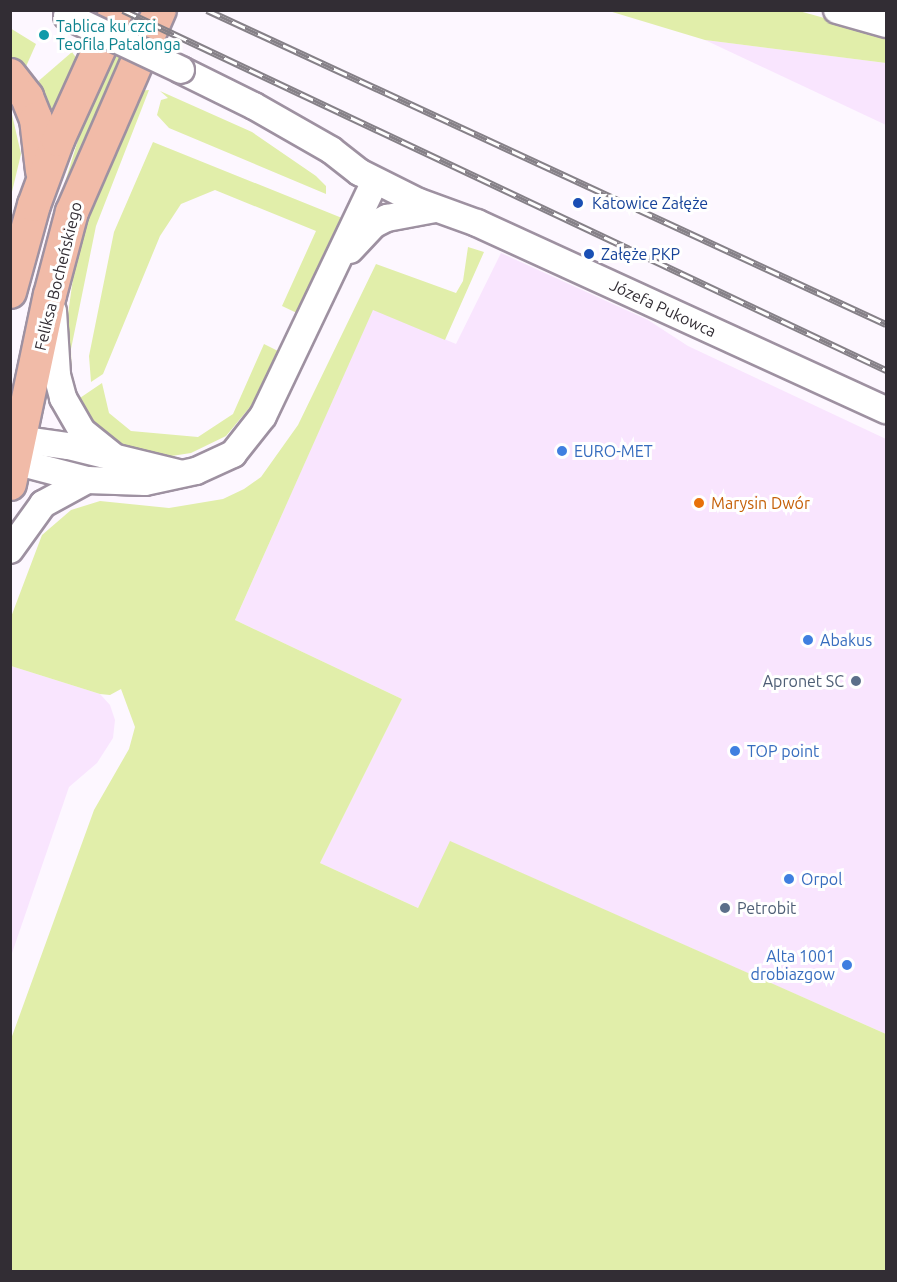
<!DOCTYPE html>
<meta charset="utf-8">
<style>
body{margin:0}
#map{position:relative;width:897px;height:1282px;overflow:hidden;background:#fdf7ff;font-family:Ubuntu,sans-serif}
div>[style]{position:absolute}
.built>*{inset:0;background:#f9e5fe}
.green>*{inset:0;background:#e1eeaa}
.roads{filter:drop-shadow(2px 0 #9e91a1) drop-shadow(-2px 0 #9e91a1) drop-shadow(0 2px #9e91a1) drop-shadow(0 -2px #9e91a1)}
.minor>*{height:26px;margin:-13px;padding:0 13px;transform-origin:13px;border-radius:13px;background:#fff}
.major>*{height:32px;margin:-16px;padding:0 16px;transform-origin:16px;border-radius:16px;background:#f1bba8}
.rail>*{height:7px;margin-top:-3.5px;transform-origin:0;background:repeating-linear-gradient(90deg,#fff 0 14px,#868188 0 28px);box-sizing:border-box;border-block:2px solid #868188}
.bridges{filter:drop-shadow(2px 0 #9e91a1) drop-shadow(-2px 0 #9e91a1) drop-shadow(0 2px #9e91a1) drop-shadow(0 -2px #9e91a1)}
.minor-bridge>*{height:26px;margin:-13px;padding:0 13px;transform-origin:13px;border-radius:13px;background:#fff}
.dots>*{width:16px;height:16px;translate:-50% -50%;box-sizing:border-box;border:3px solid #fff;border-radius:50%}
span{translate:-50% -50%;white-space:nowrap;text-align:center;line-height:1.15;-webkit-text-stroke:6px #fff;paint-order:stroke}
.culture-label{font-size:16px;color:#0d838f}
.left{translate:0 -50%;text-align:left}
.transit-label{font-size:16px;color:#164399}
.street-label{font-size:16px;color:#322d34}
.shop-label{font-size:16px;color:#366cbe}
.right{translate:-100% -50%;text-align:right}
.food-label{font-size:16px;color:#c56008}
.service-label{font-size:16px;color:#4e5e75}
.frame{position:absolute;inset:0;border:12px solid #322d34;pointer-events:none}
</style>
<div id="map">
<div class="built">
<div style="clip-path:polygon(705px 40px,886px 63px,886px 125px)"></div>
<div style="clip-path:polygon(501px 253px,648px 320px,688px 346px,886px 439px,886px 1034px,451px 842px,418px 908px,320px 863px,402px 699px,235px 620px,373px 309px,456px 344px)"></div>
<div style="clip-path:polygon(11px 666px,100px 694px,110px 705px,115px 720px,113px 738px,97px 763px,69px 787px,11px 956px)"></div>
</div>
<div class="green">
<div style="clip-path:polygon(609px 11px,799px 11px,886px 35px,886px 63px,705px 40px)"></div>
<div style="clip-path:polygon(10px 28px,36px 44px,24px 71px,11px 58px)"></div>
<div style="clip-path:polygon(113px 49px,125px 56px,42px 274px,37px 273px,86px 114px)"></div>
<div style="clip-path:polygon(72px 52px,80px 63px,52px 121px,35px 84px)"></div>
<div style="clip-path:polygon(149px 90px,96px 226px,71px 349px,72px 383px,65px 375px,65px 336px,79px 235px,137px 91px)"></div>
<div style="clip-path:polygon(160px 91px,252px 132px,316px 176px,326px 186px,326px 194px,169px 128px,157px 115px,161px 100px,168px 98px)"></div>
<div style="clip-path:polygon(11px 110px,21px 154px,11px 196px)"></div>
<div style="clip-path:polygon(153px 142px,342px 218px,299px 314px,282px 306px,316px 231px,215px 190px,181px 204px,160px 236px,103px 374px,91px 382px,89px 356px,114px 232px)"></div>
<div style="clip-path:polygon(468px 247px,484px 252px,445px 340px,373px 310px,235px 620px,402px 699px,320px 863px,418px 908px,450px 841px,886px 1034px,886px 1271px,11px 1271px,11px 1039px,94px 810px,129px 749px,135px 727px,121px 689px,110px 695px,100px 694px,11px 666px,11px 617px,42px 535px,71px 510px,100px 501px,169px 508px,223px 499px,244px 489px,261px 477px,298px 425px,376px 264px,456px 293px,463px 281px)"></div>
<div style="clip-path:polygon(264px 344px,280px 352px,260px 395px,226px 436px,191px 453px,165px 457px,127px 450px,101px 436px,74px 402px,102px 383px,109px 413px,131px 431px,198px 437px,233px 414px)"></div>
</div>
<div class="roads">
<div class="minor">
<div style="left:837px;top:10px;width:51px;rotate:15.9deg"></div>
<div style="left:181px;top:70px;width:81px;rotate:26.3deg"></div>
<div style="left:254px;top:106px;width:89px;rotate:29.7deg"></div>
<div style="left:331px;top:150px;width:36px;rotate:38deg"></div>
<div style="left:359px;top:172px;width:67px;rotate:26.6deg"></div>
<div style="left:419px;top:202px;width:62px;rotate:19.9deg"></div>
<div style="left:477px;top:223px;width:450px;rotate:24.6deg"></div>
<div style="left:350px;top:250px;width:34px;rotate:-47deg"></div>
<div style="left:373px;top:225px;width:16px;rotate:-27deg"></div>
<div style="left:387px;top:218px;width:49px;rotate:-10.6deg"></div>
<div style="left:53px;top:311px;width:64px;rotate:86.4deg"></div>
<div style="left:57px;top:375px;width:24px;rotate:75deg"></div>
<div style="left:63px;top:398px;width:38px;rotate:60deg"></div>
<div style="left:82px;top:431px;width:38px;rotate:39deg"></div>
<div style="left:10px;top:438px;width:59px;rotate:7.9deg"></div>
<div style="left:68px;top:446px;width:113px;rotate:13.8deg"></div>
<div style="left:10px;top:460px;width:80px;rotate:14.6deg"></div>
<div style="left:87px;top:480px;width:58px;rotate:2deg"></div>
<div style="left:145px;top:482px;width:52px;rotate:-12.2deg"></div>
<div style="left:196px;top:471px;width:41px;rotate:-24.7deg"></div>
<div style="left:233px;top:454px;width:48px;rotate:-51.7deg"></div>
<div style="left:263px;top:416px;width:260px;rotate:-64.5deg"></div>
<div style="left:10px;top:550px;width:57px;rotate:-54.3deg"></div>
<div style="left:43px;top:504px;width:50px;rotate:-28.6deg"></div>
</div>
<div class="major">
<div style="left:10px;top:75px;width:28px;rotate:52deg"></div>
<div style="left:27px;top:97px;width:24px;rotate:68deg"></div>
<div style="left:36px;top:119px;width:52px;rotate:83.4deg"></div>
<div style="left:10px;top:292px;width:90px;rotate:-74.6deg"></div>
<div style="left:34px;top:205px;width:69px;rotate:-69.7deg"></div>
<div style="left:58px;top:140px;width:143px;rotate:-65.6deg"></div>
<div style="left:10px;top:484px;width:193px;rotate:-78.1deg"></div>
<div style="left:50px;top:295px;width:86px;rotate:-75.2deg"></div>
<div style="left:72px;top:212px;width:220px;rotate:-66.5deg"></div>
</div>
</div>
<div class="rail">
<div style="left:123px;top:10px;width:844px;rotate:25.26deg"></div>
<div style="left:207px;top:10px;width:748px;rotate:24.82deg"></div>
</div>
<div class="bridges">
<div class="minor-bridge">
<div style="left:67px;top:16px;width:126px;rotate:25.3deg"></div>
</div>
</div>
<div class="dots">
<div style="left:44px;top:35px;background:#0f9aa8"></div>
<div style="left:578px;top:203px;background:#1a4fb4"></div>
<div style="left:589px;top:254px;background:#1a4fb4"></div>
<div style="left:562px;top:451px;background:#3f7fe0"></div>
<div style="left:699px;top:503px;background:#e8710a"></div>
<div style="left:808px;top:640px;background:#3f7fe0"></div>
<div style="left:856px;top:681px;background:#5c6f8a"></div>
<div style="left:735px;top:751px;background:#3f7fe0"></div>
<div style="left:789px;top:879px;background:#3f7fe0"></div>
<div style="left:725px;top:908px;background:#5c6f8a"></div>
<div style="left:847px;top:965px;background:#3f7fe0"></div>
</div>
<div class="culture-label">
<span class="left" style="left:56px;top:35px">Tablica ku czci<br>Teofila Patalonga</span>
</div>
<div class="transit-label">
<span class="left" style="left:592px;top:203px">Katowice Załęże</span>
<span class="left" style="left:601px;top:254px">Załęże PKP</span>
</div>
<div class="street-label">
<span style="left:58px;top:276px;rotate:-76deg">Feliksa Bocheńskiego</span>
<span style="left:663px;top:308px;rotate:25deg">Józefa Pukowca</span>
</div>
<div class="shop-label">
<span class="left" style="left:574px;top:451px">EURO-MET</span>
<span class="left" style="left:820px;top:640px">Abakus</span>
<span class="left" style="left:747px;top:751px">TOP point</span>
<span class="left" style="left:801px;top:879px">Orpol</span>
<span class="right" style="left:835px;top:965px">Alta 1001<br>drobiazgow</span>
</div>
<div class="food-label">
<span class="left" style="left:711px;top:503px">Marysin Dwór</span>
</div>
<div class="service-label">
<span class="right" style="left:844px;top:681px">Apronet SC</span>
<span class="left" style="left:737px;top:908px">Petrobit</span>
</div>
<div class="frame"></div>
</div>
